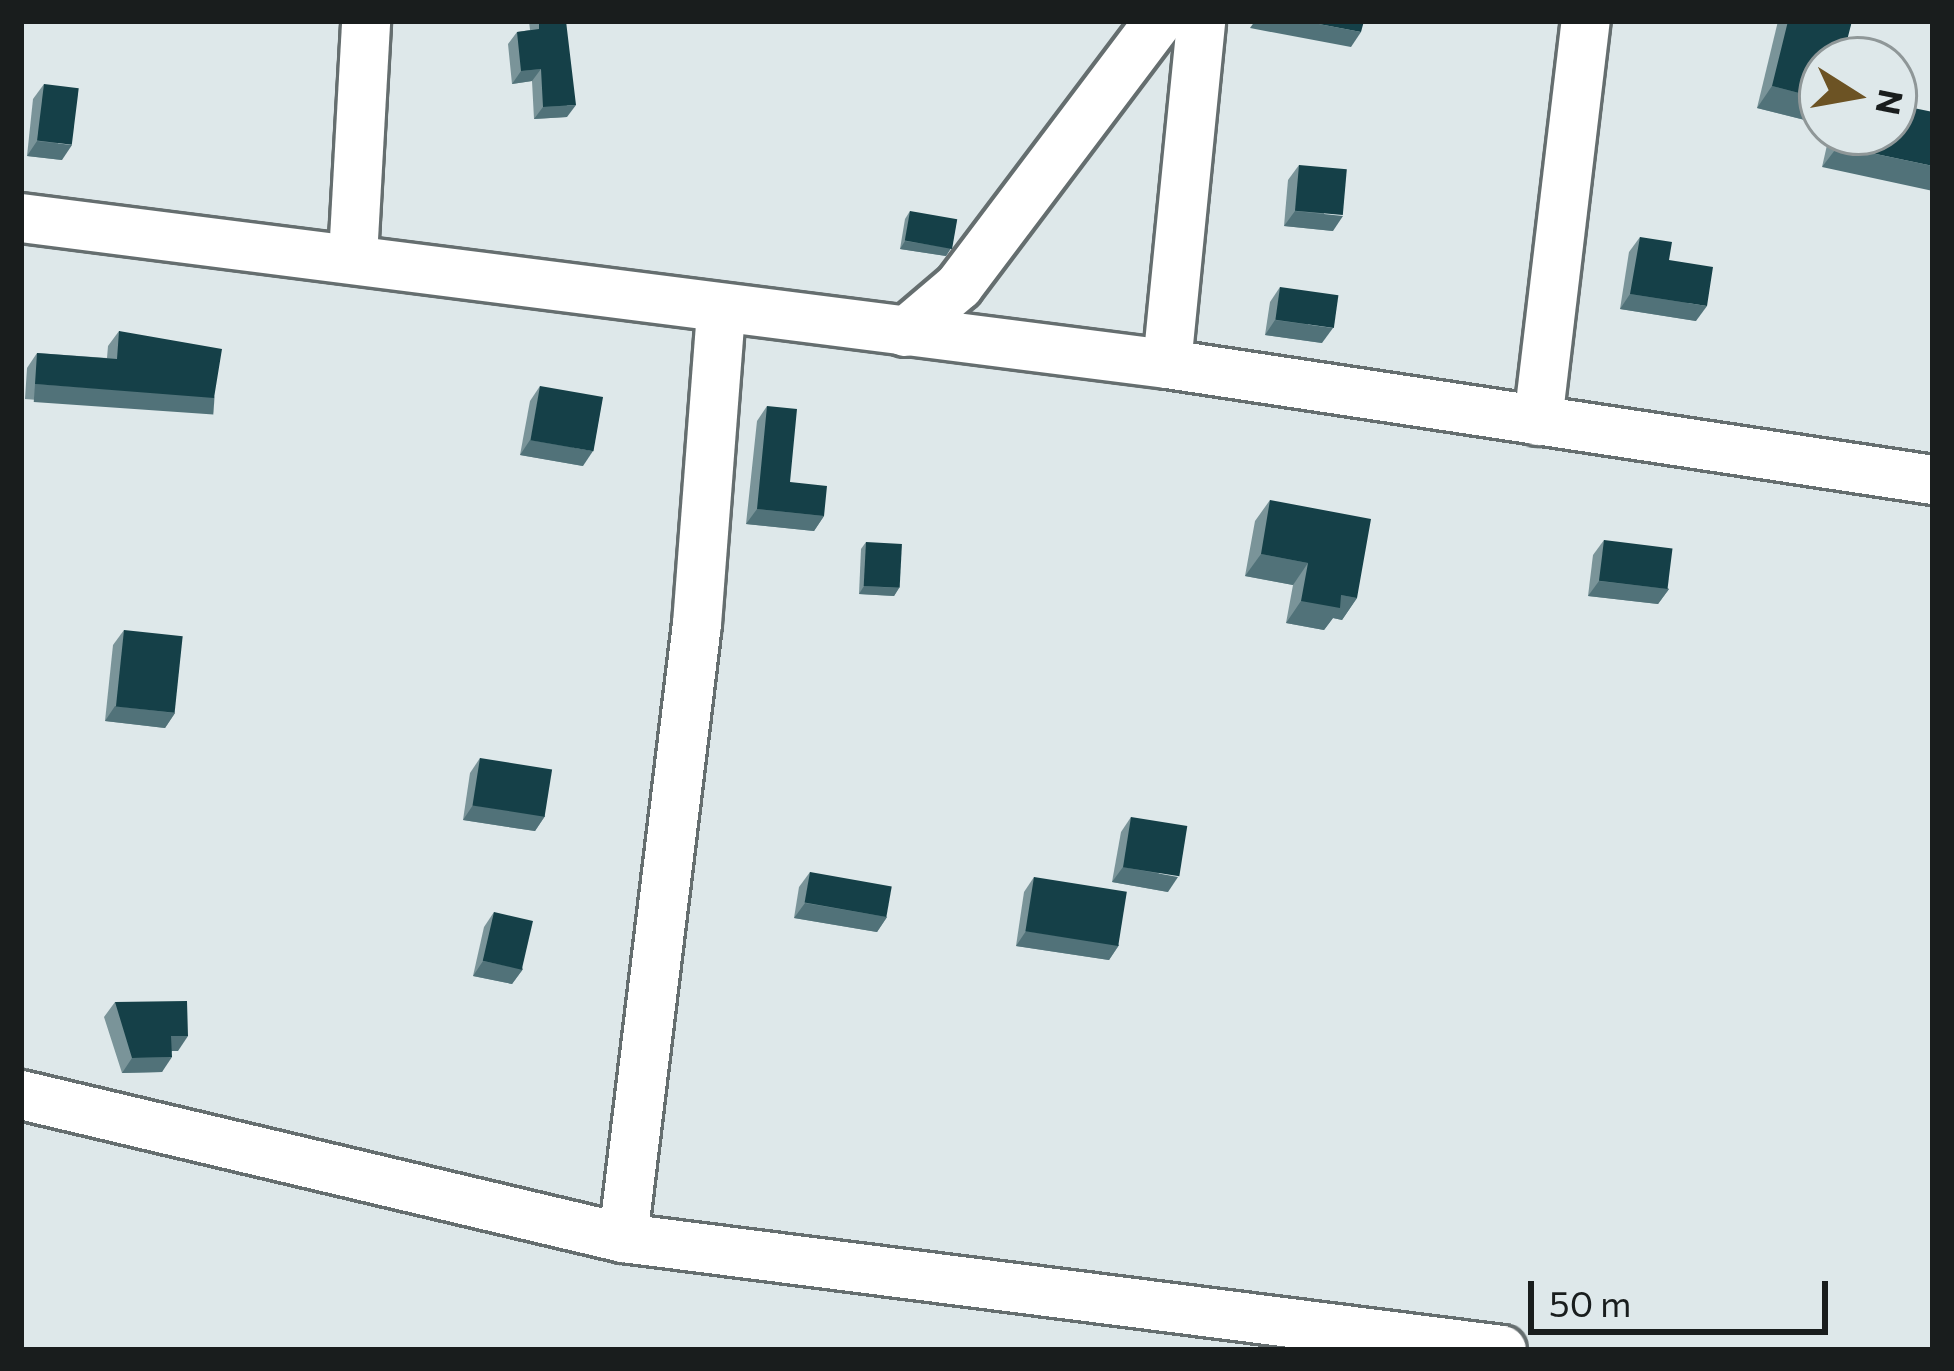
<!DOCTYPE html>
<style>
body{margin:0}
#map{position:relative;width:1954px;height:1371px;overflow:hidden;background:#dee8ea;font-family:Commissioner,sans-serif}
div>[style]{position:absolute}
.roads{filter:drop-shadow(3px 0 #656e6f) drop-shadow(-3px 0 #656e6f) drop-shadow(0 3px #656e6f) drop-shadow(0 -3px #656e6f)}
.minor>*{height:48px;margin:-24px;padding:0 24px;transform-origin:24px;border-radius:24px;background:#fff}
.wall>*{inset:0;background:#7a9499}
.shaded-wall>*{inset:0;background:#517279;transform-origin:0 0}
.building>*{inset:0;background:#154048;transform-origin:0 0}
span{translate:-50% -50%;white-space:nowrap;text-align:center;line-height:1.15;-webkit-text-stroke:12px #dee8ea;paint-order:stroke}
.frame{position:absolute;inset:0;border:24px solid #191d1d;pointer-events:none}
.north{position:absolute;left:1798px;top:36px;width:120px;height:120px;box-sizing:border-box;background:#dee8ea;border:3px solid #8f9798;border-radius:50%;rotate:101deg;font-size:33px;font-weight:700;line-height:48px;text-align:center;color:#191d1d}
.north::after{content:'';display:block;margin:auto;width:42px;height:54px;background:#6c5324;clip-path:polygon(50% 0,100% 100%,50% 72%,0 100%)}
.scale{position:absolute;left:1528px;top:1281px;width:300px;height:54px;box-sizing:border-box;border:6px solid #191d1d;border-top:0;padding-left:15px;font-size:36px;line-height:42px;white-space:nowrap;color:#191d1d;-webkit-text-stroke:9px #dee8ea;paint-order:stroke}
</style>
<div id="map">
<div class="roads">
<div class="minor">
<div style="left:21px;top:218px;width:1155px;rotate:7.26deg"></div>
<div style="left:1167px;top:364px;width:775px;rotate:8.61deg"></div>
<div style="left:353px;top:257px;width:236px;rotate:-86.8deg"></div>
<div style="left:905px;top:332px;width:71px;rotate:-40.4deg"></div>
<div style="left:959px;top:286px;width:332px;rotate:-53deg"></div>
<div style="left:1167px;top:364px;width:345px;rotate:-84.3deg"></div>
<div style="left:1538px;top:421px;width:403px;rotate:-83.2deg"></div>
<div style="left:21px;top:1095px;width:619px;rotate:13.36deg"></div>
<div style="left:623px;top:1238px;width:886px;rotate:7.26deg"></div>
<div style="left:623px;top:1238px;width:618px;rotate:-83.13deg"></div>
<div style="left:697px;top:624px;width:314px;rotate:-85.6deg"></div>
</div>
</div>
<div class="wall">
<div style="clip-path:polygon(529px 21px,566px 21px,567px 117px,534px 119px,532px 81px,512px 84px,508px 44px,517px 32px,530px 30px)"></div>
<div style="clip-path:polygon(1778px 21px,1852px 21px,1817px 123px,1757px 108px)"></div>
<div style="clip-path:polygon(44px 84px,62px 160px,27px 156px,33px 99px)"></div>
<div style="clip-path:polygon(1830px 132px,1894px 132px,1822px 167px)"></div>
<div style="clip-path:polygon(1299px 165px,1333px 231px,1284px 226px,1288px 180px)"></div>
<div style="clip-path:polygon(910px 211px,951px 248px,946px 256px,900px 249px,905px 219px)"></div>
<div style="clip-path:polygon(1640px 237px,1669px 260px,1696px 321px,1620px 309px,1629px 252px)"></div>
<div style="clip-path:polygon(1280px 287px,1322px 343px,1265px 335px,1270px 302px)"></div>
<div style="clip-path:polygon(119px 331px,214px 398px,204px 413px,25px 399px,27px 368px,37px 353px,107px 358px,108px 346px)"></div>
<div style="clip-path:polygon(540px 386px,583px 466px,520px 455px,530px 401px)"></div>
<div style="clip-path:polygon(767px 406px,790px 482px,824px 516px,814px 531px,746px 524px,757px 421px)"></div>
<div style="clip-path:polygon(1270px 500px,1357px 598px,1342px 620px,1333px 618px,1324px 630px,1286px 623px,1293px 585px,1245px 576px,1255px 521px)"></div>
<div style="clip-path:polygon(1604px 540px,1669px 589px,1658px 604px,1588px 596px,1593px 555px)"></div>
<div style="clip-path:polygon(866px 542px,899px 588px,894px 596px,859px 594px,861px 549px)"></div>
<div style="clip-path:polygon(124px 630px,175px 713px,165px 728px,105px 721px,113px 645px)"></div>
<div style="clip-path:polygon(480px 758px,545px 816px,535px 831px,463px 820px,470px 773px)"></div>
<div style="clip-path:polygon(1131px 817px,1168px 892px,1112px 882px,1121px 832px)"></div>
<div style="clip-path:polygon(810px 872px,887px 917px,877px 932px,794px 918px,799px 887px)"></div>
<div style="clip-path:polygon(1034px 877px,1119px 945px,1109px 960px,1016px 946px,1024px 892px)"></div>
<div style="clip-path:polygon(494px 912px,523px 969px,512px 984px,473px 976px,484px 927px)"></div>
<div style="clip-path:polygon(115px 1002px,178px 1051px,172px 1051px,162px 1072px,122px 1073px,104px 1017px)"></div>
</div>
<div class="shaded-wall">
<div style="clip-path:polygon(1255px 21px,1303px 21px,1361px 32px,1351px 47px,1250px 28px)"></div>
<div style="clip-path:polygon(541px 69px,532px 81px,512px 84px,521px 71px)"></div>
<div style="clip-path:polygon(1772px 86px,1822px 99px,1822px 116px,1817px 123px,1757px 108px)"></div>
<div style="clip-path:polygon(576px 105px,567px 117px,534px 119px,543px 107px)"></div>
<div style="clip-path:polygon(37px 141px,72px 145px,62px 160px,27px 156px)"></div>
<div style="clip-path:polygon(1838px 146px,1933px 166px,1933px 191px,1822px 167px)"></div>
<div style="clip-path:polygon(1295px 211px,1343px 216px,1333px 231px,1284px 226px)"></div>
<div style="clip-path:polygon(905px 241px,951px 248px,946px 256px,900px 249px)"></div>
<div style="clip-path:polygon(1630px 294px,1707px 306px,1696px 321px,1620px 309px)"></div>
<div style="clip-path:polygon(1275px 320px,1333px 328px,1322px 343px,1265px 335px)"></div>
<div style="left:35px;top:384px;width:180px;height:18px;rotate:4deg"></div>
<div style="clip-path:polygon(530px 440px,593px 451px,583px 466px,520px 455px)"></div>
<div style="clip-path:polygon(757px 509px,824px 516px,814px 531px,746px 524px)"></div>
<div style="clip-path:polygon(1261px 554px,1308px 563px,1293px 585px,1245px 576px)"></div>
<div style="clip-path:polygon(1599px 581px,1669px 589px,1658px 604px,1588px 596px)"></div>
<div style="clip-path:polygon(864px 586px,899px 588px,894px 596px,859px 594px)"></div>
<div style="clip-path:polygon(1341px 595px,1357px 598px,1342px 620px,1333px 618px,1324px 630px,1286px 623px,1301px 601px)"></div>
<div style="clip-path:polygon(115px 706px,175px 713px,165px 728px,105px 721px)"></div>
<div style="clip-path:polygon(473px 805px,545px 816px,535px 831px,463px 820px)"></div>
<div style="clip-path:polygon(1123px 867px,1178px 877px,1168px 892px,1112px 882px)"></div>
<div style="clip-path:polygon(805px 903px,887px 917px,877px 932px,794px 918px)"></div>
<div style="clip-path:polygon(1026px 931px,1119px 945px,1109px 960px,1016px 946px)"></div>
<div style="clip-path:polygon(483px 961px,523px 969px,512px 984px,473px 976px)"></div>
<div style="clip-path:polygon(171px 1036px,188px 1036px,178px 1051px,161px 1051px)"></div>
<div style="clip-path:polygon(172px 1057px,162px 1072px,122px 1073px,132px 1058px)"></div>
</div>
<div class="building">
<div style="clip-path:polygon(539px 21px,566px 21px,576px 105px,543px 107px,541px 69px,521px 71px,517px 32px,539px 29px)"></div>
<div style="clip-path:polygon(1303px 21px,1364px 21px,1361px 32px)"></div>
<div style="clip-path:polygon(1788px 21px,1852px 21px,1842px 60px,1822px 60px,1822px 99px,1772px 86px)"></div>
<div style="left:44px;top:84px;width:35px;height:57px;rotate:7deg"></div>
<div style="clip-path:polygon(1894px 104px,1933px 112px,1933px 166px,1838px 146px,1841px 132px,1894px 132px)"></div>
<div style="left:1299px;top:165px;width:48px;height:46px;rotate:5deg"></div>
<div style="left:910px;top:211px;width:48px;height:30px;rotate:10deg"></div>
<div style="clip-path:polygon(1640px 237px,1672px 242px,1669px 260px,1713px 267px,1707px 306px,1630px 294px)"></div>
<div style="left:1280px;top:287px;width:59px;height:33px;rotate:8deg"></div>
<div style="clip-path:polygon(119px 331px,222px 349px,214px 398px,35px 384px,37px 353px,117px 359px)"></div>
<div style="left:540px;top:386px;width:64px;height:55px;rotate:10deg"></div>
<div style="clip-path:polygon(767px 406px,797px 409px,790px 482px,827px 486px,824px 516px,757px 509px)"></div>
<div style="clip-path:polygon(1270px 500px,1371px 519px,1357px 598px,1341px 595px,1340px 608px,1301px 601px,1308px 563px,1261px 554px)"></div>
<div style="left:1604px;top:540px;width:69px;height:41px;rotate:7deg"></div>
<div style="left:866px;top:542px;width:36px;height:44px;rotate:3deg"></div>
<div style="left:124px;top:630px;width:59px;height:77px;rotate:6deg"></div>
<div style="left:480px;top:758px;width:73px;height:48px;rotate:9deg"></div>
<div style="left:1131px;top:817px;width:57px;height:51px;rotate:9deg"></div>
<div style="left:810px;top:872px;width:83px;height:31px;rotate:10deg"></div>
<div style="left:1034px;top:877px;width:94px;height:55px;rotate:9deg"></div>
<div style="left:494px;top:912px;width:40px;height:50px;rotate:13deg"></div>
<div style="clip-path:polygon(187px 1001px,188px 1036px,171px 1036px,172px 1057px,132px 1058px,115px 1002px)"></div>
</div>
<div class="frame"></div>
<div class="north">N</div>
<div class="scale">50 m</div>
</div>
